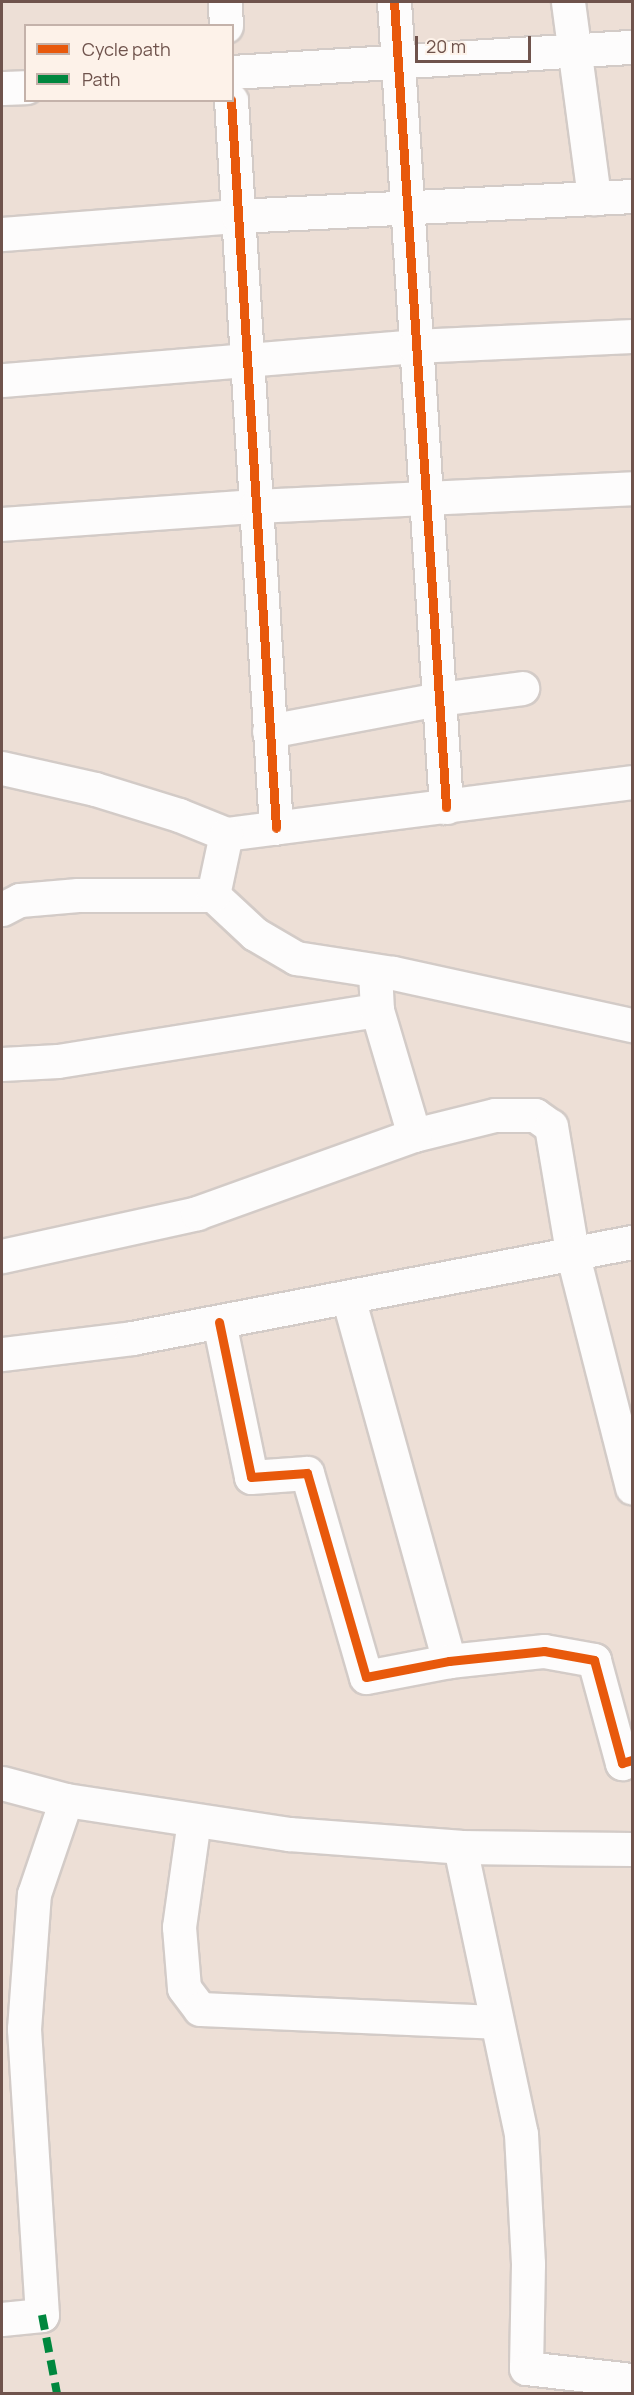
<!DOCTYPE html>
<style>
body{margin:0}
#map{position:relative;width:634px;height:2395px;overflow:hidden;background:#f4eee8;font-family:Manrope,sans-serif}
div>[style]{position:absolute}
.residential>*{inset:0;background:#eddfd6}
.roads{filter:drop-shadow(2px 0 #d3cbc7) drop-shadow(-2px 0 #d3cbc7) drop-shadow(0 2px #d3cbc7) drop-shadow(0 -2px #d3cbc7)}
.street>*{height:33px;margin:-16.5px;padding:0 16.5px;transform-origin:16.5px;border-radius:16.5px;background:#fdfcfc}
.secondary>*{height:33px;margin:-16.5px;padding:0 16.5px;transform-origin:16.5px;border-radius:16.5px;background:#fdfcfc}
.quiet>*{height:8px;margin-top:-4px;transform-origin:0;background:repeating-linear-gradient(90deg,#00873e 0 15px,transparent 0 23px)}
.cycleway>*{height:9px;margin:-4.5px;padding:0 4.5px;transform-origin:4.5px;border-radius:4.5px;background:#e8590c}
span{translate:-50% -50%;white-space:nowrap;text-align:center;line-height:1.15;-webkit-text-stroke:6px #fdf2e9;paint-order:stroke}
.frame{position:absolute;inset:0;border:3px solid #6f534c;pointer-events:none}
.legend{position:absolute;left:24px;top:24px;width:210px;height:78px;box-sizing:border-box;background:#fdf2e9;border:2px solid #c4b2aa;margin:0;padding:8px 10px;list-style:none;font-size:18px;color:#6f534c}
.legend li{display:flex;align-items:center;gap:12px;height:30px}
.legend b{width:30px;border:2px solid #c4b2aa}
.scale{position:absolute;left:415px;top:36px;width:116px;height:27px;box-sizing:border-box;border:3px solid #6f534c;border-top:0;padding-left:8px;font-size:18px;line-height:21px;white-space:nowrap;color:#6f534c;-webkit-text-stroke:4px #fdf2e9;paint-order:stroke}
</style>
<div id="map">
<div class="residential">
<div style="clip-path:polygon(evenodd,2px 2px,632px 2px,632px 2393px,2px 2393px,2px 2px,26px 26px,232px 26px,232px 100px,26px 100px,26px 26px)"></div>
</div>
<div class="roads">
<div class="street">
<div style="left:225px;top:2px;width:24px;rotate:88deg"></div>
<div style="left:394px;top:2px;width:807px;rotate:86.3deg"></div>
<div style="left:568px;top:2px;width:198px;rotate:82.4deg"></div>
<div style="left:232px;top:72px;width:401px;rotate:-3.6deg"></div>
<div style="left:2px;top:88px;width:24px;rotate:-2deg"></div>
<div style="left:231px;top:100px;width:729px;rotate:86.46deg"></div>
<div style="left:2px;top:234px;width:237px;rotate:-4.4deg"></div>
<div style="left:238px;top:216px;width:395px;rotate:-2.9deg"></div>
<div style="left:3px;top:380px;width:412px;rotate:-4.7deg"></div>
<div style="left:414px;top:346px;width:218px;rotate:-2.6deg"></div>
<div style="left:2px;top:524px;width:255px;rotate:-4.1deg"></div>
<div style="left:256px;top:506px;width:376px;rotate:-2.7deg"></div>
<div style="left:269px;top:731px;width:173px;rotate:-10.7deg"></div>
<div style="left:439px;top:699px;width:84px;rotate:-7.5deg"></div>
<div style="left:2px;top:768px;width:95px;rotate:12.7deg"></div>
<div style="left:95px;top:789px;width:88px;rotate:17.2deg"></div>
<div style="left:179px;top:815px;width:51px;rotate:22deg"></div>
<div style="left:226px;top:834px;width:409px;rotate:-7.3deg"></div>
<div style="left:213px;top:895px;width:57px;rotate:42.9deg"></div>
<div style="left:255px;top:934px;width:48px;rotate:30.3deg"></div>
<div style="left:296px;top:958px;width:98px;rotate:8.8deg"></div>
<div style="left:393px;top:973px;width:245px;rotate:12.3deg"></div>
<div style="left:2px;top:909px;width:20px;rotate:-27deg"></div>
<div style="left:20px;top:900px;width:58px;rotate:-4.9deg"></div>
<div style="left:78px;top:895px;width:135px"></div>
<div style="left:213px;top:895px;width:62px;rotate:-78deg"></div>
<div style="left:2px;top:1064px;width:56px;rotate:-3.1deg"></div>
<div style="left:58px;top:1061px;width:323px;rotate:-9.1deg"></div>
<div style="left:414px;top:1135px;width:83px;rotate:-13.9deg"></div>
<div style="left:495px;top:1115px;width:40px"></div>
<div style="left:535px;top:1115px;width:19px;rotate:35deg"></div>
<div style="left:551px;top:1126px;width:128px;rotate:80.5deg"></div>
<div style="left:572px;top:1252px;width:243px;rotate:75.7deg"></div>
<div style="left:2px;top:1256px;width:200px;rotate:-12.4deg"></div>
<div style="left:197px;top:1213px;width:231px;rotate:-19.8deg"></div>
<div style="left:414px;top:1135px;width:130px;rotate:-106.5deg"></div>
<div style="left:377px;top:1010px;width:39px;rotate:-93deg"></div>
<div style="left:348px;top:1297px;width:378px;rotate:74.5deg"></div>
<div style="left:219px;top:1322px;width:158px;rotate:78.3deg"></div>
<div style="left:251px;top:1477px;width:56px;rotate:-4.1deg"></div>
<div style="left:307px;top:1473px;width:212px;rotate:73.9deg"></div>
<div style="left:366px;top:1677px;width:85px;rotate:-10.9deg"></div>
<div style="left:449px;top:1661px;width:96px;rotate:-6deg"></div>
<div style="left:544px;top:1651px;width:51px;rotate:10.2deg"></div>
<div style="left:594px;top:1660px;width:107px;rotate:74.8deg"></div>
<div style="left:622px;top:1763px;width:10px;rotate:-17deg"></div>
<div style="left:2px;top:1354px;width:131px;rotate:-7deg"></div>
<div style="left:132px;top:1338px;width:509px;rotate:-10.87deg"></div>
<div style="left:194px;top:1820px;width:108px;rotate:98deg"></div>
<div style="left:179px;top:1927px;width:61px;rotate:85.3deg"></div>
<div style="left:184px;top:1988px;width:26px;rotate:53deg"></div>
<div style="left:200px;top:2009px;width:296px;rotate:2.5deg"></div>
<div style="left:460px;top:1847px;width:293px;rotate:78deg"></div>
<div style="left:521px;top:2134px;width:130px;rotate:86.9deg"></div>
<div style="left:528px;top:2264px;width:104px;rotate:91.1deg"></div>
<div style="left:526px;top:2368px;width:107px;rotate:6.5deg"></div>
<div style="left:2px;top:2319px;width:40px;rotate:-5.7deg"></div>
<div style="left:42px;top:2315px;width:287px;rotate:-93.6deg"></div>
<div style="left:24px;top:2029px;width:135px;rotate:-85.8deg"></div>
<div style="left:34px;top:1894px;width:99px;rotate:-71.2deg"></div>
</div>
<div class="secondary">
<div style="left:2px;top:1783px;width:66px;rotate:14.9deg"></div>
<div style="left:66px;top:1800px;width:226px;rotate:8.7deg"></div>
<div style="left:289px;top:1834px;width:171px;rotate:4.3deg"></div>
<div style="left:460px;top:1847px;width:172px;rotate:0.7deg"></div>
</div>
</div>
<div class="quiet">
<div style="left:42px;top:2315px;width:80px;rotate:79.2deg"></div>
</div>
<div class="cycleway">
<div style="left:394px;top:2px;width:807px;rotate:86.3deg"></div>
<div style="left:231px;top:100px;width:729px;rotate:86.46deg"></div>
<div style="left:219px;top:1322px;width:158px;rotate:78.3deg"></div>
<div style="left:251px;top:1477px;width:56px;rotate:-4.1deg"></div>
<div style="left:307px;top:1473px;width:212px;rotate:73.9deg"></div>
<div style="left:366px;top:1677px;width:85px;rotate:-10.9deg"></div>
<div style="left:449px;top:1661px;width:96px;rotate:-6deg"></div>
<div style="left:544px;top:1651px;width:51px;rotate:10.2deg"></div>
<div style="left:594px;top:1660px;width:107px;rotate:74.8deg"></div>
<div style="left:622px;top:1763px;width:10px;rotate:-17deg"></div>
</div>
<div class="frame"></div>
<ul class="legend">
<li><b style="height:8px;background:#e8590c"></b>Cycle path</li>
<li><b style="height:8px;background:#00873e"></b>Path</li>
</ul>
<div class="scale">20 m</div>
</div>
